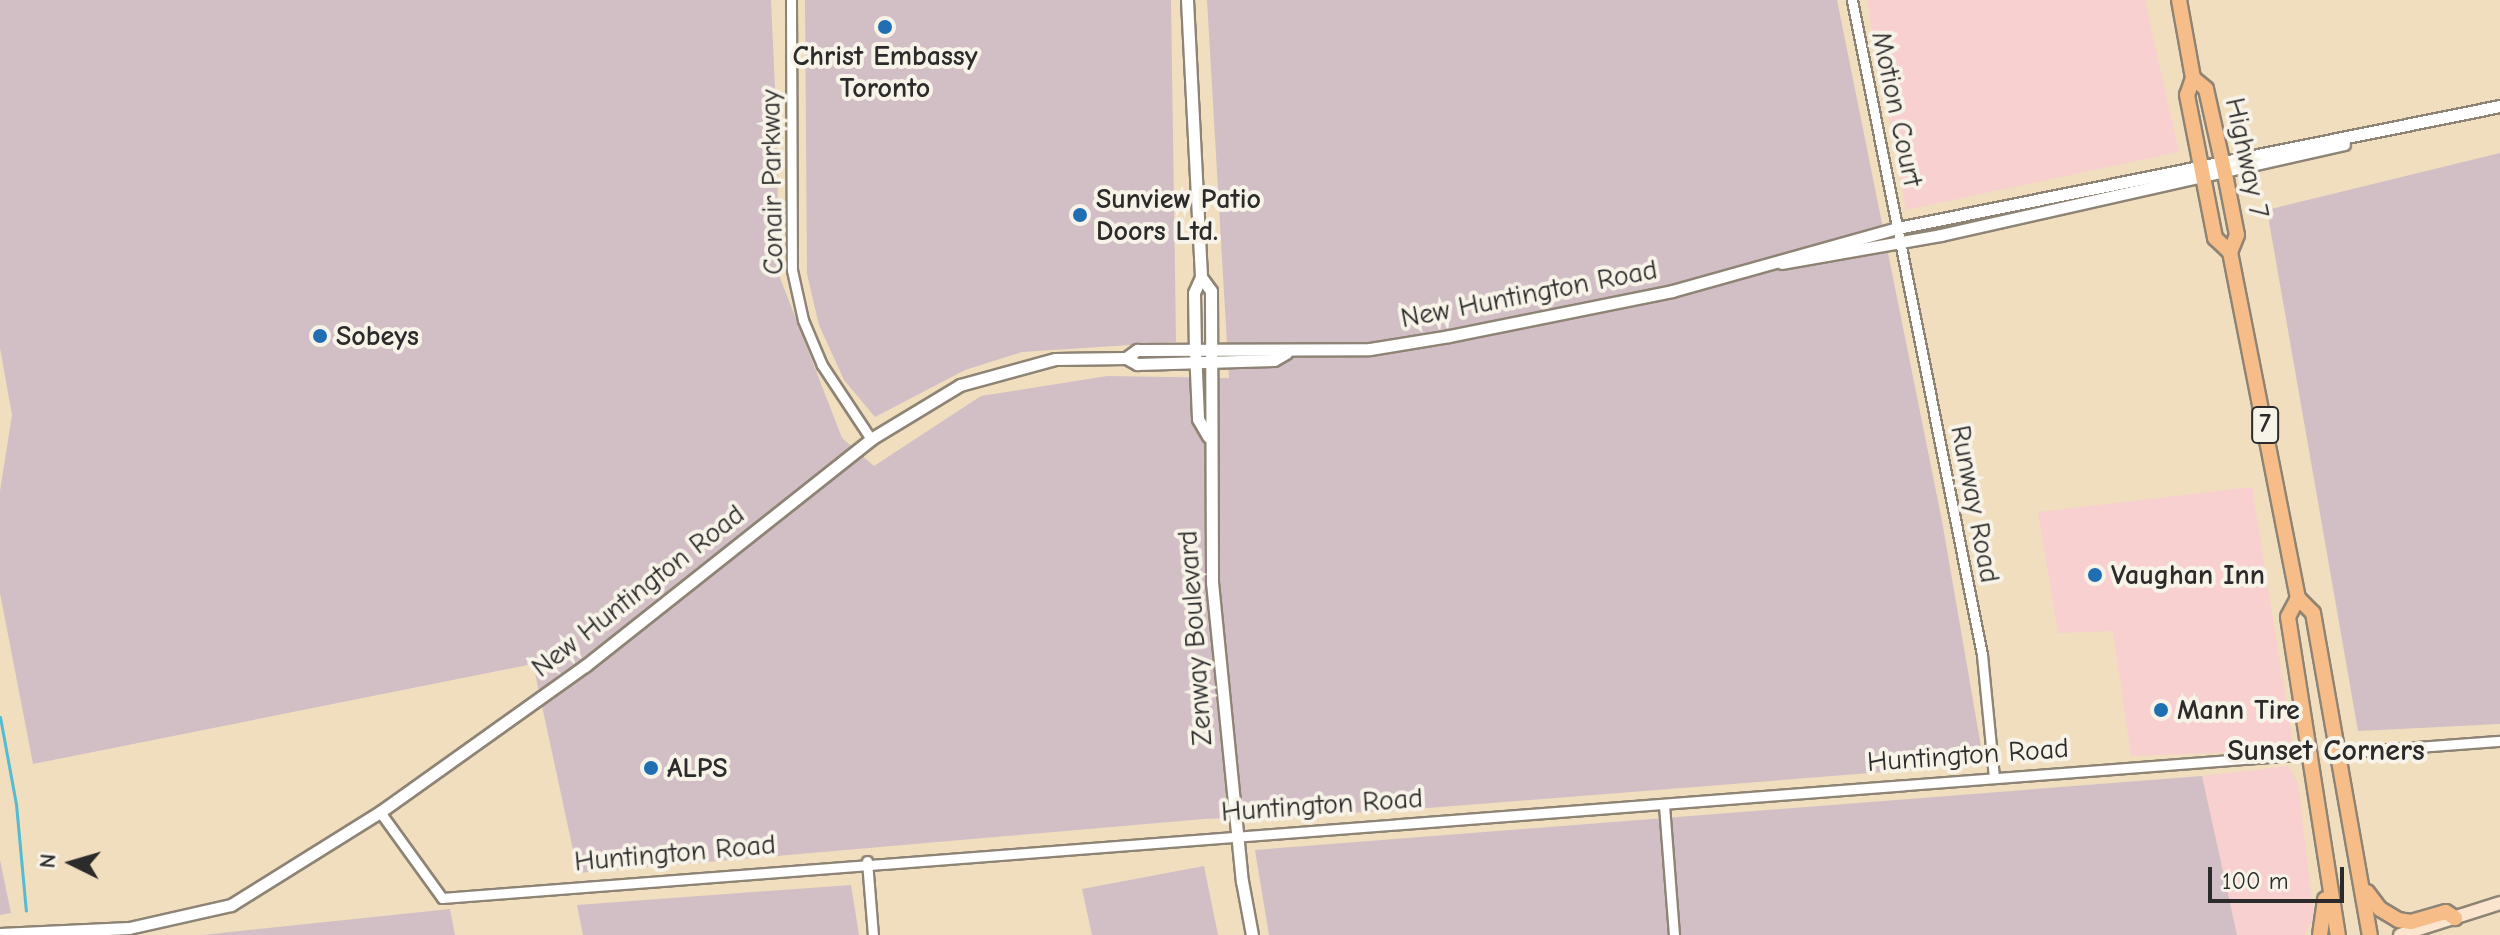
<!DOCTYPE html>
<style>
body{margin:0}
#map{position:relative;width:2500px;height:935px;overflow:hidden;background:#f0debf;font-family:"Comic Neue",sans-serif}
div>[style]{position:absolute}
.built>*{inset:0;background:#f7d0cf}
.industrial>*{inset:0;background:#d2bec5}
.stream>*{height:3px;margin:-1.5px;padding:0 1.5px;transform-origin:1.5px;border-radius:1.5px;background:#55bbd3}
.roads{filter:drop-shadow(2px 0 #8e8475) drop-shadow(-2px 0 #8e8475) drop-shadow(0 2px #8e8475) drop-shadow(0 -2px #8e8475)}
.minor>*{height:9px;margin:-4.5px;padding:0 4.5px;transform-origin:4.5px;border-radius:4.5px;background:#fff}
.tertiary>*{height:11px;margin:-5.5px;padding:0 5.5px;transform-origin:5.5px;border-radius:5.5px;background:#fff}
.secondary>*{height:12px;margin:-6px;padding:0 6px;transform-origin:6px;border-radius:6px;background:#fce5cf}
.primary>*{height:14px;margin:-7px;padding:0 7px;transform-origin:7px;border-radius:7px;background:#f7bd88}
.dots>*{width:22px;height:22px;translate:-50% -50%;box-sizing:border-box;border:4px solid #f7f3e8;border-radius:50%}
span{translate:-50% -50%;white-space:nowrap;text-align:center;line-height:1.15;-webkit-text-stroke:8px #f7f3e8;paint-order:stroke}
.shield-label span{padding:2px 6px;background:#f7f3e8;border:2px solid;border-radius:6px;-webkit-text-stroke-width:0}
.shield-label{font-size:26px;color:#2b2b2b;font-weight:700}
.poi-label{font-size:28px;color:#2b2b2b;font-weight:700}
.left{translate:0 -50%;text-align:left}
.street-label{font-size:28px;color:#2b2b2b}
.neighbourhood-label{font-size:30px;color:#2b2b2b;font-weight:700}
.north{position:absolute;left:32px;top:823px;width:80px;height:80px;-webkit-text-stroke:6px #f7f3e8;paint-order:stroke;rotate:275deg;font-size:22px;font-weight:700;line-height:32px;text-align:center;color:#2b2b2b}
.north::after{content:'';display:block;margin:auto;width:28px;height:36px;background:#2b2b2b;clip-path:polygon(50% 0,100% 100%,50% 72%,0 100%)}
.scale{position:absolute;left:2208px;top:867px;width:136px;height:36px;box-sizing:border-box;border:4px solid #2b2b2b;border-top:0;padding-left:10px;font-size:24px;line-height:28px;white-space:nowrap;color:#2b2b2b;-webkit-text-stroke:6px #f7f3e8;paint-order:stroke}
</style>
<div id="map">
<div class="built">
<div style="clip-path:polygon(1867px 0,2145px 0,2179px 152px,1906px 210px)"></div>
<div style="clip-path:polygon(2252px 487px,2294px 750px,2131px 756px,2113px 631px,2058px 633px,2038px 512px)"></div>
<div style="clip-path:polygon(2288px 766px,2298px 783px,2314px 917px,2304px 935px,2237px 935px,2202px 776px)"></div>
</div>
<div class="industrial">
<div style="clip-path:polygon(0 0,771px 0,778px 156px,777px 270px,842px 438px,874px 466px,981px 396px,1107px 376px,1229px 378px,1207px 0,1837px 0,1942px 521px,1984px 764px,1390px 811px,1204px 819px,578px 873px,533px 664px,33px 764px,0 593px,0 491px,12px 415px,0 348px)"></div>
<div style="clip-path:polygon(805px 0,1171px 0,1176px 342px,1022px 352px,965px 370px,875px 417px,844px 380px,819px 325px,807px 274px)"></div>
<div style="clip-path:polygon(2500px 153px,2500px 724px,2358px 731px,2267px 210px)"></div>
<div style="clip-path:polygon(2202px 776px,2237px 935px,1269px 935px,1255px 850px)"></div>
<div style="clip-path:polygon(0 860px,11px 913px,0 915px)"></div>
<div style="clip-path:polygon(1204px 866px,1218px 935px,1092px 935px,1082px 889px)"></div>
<div style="clip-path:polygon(851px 885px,859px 935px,583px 935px,577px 905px)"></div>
<div style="clip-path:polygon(450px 909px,455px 935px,202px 935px)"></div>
</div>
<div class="stream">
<div style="left:0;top:717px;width:88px;rotate:79.6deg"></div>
<div style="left:16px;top:804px;width:107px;rotate:84.7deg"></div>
</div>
<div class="roads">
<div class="minor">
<div style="left:791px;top:0;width:270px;rotate:89.8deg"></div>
<div style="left:792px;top:270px;width:51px;rotate:77.6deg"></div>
<div style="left:803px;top:320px;width:49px;rotate:67.1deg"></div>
<div style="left:822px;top:365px;width:89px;rotate:56.5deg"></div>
<div style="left:1852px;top:0;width:668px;rotate:78.77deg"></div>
<div style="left:1982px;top:655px;width:123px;rotate:84.4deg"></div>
<div style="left:2339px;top:753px;width:161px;rotate:-4.3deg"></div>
<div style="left:1664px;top:805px;width:130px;rotate:85.6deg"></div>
<div style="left:380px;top:812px;width:106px;rotate:54.2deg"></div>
<div style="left:442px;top:898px;width:1875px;rotate:-4.41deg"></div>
<div style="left:867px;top:861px;width:74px;rotate:85.4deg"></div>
</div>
<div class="tertiary">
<div style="left:1187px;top:0;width:277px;rotate:87.1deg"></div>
<div style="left:1201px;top:277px;width:17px;rotate:54deg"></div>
<div style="left:1211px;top:291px;width:291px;rotate:89.8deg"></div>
<div style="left:1212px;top:582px;width:301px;rotate:84.3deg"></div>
<div style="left:1242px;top:881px;width:55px;rotate:79.5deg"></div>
<div style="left:1782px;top:263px;width:161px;rotate:-10deg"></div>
<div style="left:1941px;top:235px;width:413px;rotate:-12.7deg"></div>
<div style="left:1201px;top:277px;width:17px;rotate:114deg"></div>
<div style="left:1194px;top:293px;width:56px;rotate:89deg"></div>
<div style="left:1195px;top:349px;width:70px;rotate:87.5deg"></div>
<div style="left:1198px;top:419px;width:20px;rotate:60deg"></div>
<div style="left:1126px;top:358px;width:14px;rotate:-36deg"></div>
<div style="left:1137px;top:350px;width:233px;rotate:-0.2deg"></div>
<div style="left:1370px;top:349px;width:80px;rotate:-9.3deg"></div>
<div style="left:1449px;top:336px;width:227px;rotate:-11.4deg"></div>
<div style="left:1672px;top:291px;width:235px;rotate:-15.6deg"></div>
<div style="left:1898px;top:228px;width:614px;rotate:-11.46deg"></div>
<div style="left:0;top:934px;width:129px;rotate:-2.7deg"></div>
<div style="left:129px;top:928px;width:105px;rotate:-12.7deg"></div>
<div style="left:231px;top:905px;width:176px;rotate:-32deg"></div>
<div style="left:380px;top:812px;width:252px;rotate:-35.5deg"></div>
<div style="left:585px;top:666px;width:365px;rotate:-38.4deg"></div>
<div style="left:871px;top:439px;width:104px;rotate:-31.2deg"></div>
<div style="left:960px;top:385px;width:98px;rotate:-15.3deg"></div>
<div style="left:1055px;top:359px;width:71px;rotate:-0.8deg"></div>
<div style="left:1126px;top:358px;width:13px;rotate:29deg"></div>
<div style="left:1137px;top:364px;width:137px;rotate:-1.7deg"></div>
<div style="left:1274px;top:360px;width:14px;rotate:-30deg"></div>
</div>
<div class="secondary">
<div style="left:2400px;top:935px;width:105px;rotate:-17.7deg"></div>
</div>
<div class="primary">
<div style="left:2179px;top:0;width:79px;rotate:79.8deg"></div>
<div style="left:2193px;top:78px;width:18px;rotate:109deg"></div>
<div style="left:2187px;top:95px;width:146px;rotate:78.9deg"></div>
<div style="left:2215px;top:238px;width:21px;rotate:43deg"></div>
<div style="left:2193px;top:78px;width:17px;rotate:40deg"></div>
<div style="left:2206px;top:89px;width:87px;rotate:77.4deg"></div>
<div style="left:2225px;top:174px;width:62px;rotate:78.9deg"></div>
<div style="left:2237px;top:235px;width:18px;rotate:112deg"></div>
<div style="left:2230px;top:252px;width:353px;rotate:78.9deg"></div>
<div style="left:2298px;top:598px;width:21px;rotate:45deg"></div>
<div style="left:2313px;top:613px;width:327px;rotate:80deg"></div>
<div style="left:2298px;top:598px;width:21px;rotate:118deg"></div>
<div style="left:2288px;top:617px;width:322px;rotate:81.1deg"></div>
<div style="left:2367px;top:892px;width:21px;rotate:53deg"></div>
<div style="left:2380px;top:909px;width:21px;rotate:31deg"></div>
<div style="left:2398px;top:920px;width:13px;rotate:9deg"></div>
<div style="left:2411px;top:922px;width:36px;rotate:-16deg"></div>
<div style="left:2446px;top:912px;width:11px;rotate:34deg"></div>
<div style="left:2320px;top:935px;width:36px;rotate:-82deg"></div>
</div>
</div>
<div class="dots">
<div style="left:885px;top:27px;background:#1f6fb2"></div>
<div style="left:1080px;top:215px;background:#1f6fb2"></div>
<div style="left:320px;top:336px;background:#1f6fb2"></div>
<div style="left:2095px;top:575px;background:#1f6fb2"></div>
<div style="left:2161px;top:710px;background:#1f6fb2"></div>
<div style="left:651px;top:768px;background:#1f6fb2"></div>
</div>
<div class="shield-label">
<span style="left:2265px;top:425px">7</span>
</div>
<div class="poi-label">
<span style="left:885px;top:72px">Christ Embassy<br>Toronto</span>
<span class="left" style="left:1096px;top:215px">Sunview Patio<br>Doors Ltd.</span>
<span class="left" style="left:336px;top:336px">Sobeys</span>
<span class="left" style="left:2111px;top:575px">Vaughan Inn</span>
<span class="left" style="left:2177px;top:710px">Mann Tire</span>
<span class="left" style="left:667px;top:768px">ALPS</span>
</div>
<div class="street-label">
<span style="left:1897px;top:109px;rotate:78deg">Motion Court</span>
<span style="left:2247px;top:158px;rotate:78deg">Highway 7</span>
<span style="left:772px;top:182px;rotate:-91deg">Conair Parkway</span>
<span style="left:1529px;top:294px;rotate:-11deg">New Huntington Road</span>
<span style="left:1975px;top:504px;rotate:79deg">Runway Road</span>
<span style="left:638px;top:591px;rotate:-38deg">New Huntington Road</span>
<span style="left:1195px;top:638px;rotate:-94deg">Zenway Boulevard</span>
<span style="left:1968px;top:755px;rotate:-4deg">Huntington Road</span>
<span style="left:1322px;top:805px;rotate:-4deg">Huntington Road</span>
<span style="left:675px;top:853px;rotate:-5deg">Huntington Road</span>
</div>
<div class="neighbourhood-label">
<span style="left:2326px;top:751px">Sunset Corners</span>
</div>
<div class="north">N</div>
<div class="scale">100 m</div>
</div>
